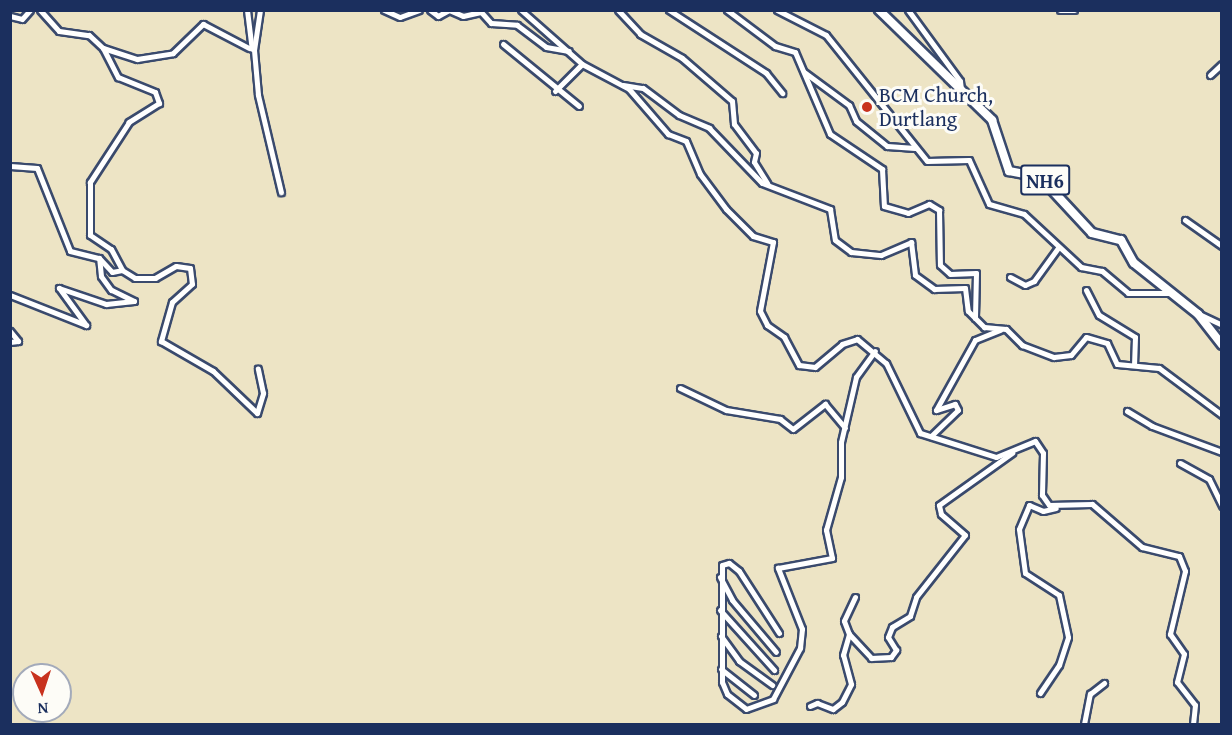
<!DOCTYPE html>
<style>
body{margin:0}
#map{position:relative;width:1232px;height:735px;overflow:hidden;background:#ede4c5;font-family:"Gentium Book Plus",serif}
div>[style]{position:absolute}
.roads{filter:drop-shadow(2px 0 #3a4a6d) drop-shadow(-2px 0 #3a4a6d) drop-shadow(0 2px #3a4a6d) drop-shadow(0 -2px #3a4a6d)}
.minor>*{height:5px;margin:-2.5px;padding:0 2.5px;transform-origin:2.5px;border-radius:2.5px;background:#fff}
.trunk>*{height:8px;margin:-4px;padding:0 4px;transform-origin:4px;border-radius:4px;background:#fff}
.dots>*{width:16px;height:16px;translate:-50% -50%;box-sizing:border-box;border:3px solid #fdfcf7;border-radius:50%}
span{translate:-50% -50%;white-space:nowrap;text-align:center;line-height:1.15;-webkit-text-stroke:6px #fdfcf7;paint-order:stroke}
.shield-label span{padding:2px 4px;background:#fdfcf7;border:2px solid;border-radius:4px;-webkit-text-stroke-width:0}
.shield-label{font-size:20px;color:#1b2f5e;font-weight:700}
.poi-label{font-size:21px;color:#1b2f5e}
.left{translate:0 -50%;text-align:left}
.frame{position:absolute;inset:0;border:12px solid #1b2f5e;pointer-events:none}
.north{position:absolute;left:12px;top:663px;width:60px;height:60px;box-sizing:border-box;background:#fdfcf7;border:2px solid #a3aaba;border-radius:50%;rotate:177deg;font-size:16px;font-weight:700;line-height:24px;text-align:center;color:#1b2f5e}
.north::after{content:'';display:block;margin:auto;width:21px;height:27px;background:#c8321e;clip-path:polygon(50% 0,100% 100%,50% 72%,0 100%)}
</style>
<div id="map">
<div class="roads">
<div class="minor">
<div style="left:40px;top:10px;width:28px;rotate:48deg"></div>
<div style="left:59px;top:31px;width:30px;rotate:8deg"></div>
<div style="left:89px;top:35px;width:19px;rotate:43deg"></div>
<div style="left:103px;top:48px;width:36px;rotate:18deg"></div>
<div style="left:137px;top:59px;width:36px;rotate:-9deg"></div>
<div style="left:173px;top:53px;width:42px;rotate:-44deg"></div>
<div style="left:203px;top:24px;width:52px;rotate:27.6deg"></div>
<div style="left:247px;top:10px;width:39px;rotate:83deg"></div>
<div style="left:260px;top:10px;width:40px;rotate:98.5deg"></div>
<div style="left:254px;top:50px;width:45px;rotate:84.9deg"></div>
<div style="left:258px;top:95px;width:100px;rotate:76.7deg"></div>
<div style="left:384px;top:10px;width:17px;rotate:24deg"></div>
<div style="left:400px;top:17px;width:20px;rotate:-20deg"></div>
<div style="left:430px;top:10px;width:10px;rotate:37deg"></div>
<div style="left:438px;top:16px;width:13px;rotate:-29deg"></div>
<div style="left:449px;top:10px;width:15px;rotate:23deg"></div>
<div style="left:463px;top:16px;width:18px;rotate:-13deg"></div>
<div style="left:481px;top:12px;width:15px;rotate:48deg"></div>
<div style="left:491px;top:23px;width:26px;rotate:4deg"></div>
<div style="left:517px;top:25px;width:36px;rotate:37deg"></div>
<div style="left:546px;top:47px;width:23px;rotate:10deg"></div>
<div style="left:521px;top:10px;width:81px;rotate:41.5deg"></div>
<div style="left:582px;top:64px;width:53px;rotate:28deg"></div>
<div style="left:629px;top:89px;width:60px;rotate:49.1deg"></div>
<div style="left:668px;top:134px;width:19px;rotate:21deg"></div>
<div style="left:686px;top:141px;width:36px;rotate:67deg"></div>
<div style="left:700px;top:174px;width:44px;rotate:53.4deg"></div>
<div style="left:726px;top:209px;width:38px;rotate:45deg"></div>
<div style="left:753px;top:236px;width:21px;rotate:17deg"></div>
<div style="left:773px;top:242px;width:70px;rotate:100.7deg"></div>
<div style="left:760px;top:311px;width:16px;rotate:63deg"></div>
<div style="left:767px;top:325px;width:21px;rotate:35deg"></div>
<div style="left:784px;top:337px;width:32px;rotate:62deg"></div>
<div style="left:799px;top:365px;width:16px;rotate:7deg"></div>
<div style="left:815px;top:367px;width:35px;rotate:-40deg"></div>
<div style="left:842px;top:344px;width:16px;rotate:-18deg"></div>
<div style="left:857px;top:339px;width:38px;rotate:40deg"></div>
<div style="left:886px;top:363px;width:78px;rotate:64.1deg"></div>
<div style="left:920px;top:433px;width:80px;rotate:17.5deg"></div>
<div style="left:996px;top:457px;width:42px;rotate:-22.3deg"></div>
<div style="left:1035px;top:441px;width:14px;rotate:56deg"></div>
<div style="left:1043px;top:453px;width:42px;rotate:91.4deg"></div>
<div style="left:1042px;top:495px;width:12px;rotate:55deg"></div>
<div style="left:1049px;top:505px;width:43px;rotate:-1.3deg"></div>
<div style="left:1092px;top:504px;width:66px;rotate:40.7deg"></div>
<div style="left:1142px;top:547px;width:38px;rotate:14deg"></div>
<div style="left:1179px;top:556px;width:16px;rotate:68deg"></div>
<div style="left:1185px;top:571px;width:65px;rotate:103.4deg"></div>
<div style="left:1170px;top:634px;width:24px;rotate:55deg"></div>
<div style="left:1184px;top:654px;width:29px;rotate:104deg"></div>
<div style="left:1177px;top:682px;width:29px;rotate:52deg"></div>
<div style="left:1195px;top:705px;width:19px;rotate:96deg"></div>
<div style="left:618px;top:10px;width:33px;rotate:47deg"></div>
<div style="left:640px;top:34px;width:48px;rotate:29.7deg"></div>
<div style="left:682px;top:58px;width:66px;rotate:40.7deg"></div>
<div style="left:732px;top:101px;width:23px;rotate:85deg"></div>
<div style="left:734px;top:124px;width:36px;rotate:53deg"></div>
<div style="left:756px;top:153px;width:9px;rotate:103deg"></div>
<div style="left:754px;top:162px;width:25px;rotate:58deg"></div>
<div style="left:669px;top:10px;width:116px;rotate:33deg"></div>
<div style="left:766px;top:73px;width:26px;rotate:51deg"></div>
<div style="left:727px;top:10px;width:60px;rotate:36.9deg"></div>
<div style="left:775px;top:46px;width:21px;rotate:17deg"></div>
<div style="left:795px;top:52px;width:89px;rotate:66.9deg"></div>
<div style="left:830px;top:134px;width:63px;rotate:33.9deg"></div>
<div style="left:882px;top:169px;width:37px;rotate:87deg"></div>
<div style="left:884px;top:206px;width:25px;rotate:16deg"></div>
<div style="left:908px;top:213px;width:23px;rotate:-23deg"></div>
<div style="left:929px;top:204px;width:12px;rotate:31deg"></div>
<div style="left:939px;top:210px;width:55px;rotate:89deg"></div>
<div style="left:940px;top:265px;width:13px;rotate:42deg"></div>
<div style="left:950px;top:274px;width:26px;rotate:-2deg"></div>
<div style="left:976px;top:273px;width:45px;rotate:91.3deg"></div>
<div style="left:777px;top:10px;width:55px;rotate:27deg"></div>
<div style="left:826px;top:35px;width:161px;rotate:51.3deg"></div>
<div style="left:927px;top:161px;width:42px;rotate:-1.4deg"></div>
<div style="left:969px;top:160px;width:48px;rotate:65.6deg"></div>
<div style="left:989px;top:204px;width:36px;rotate:16deg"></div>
<div style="left:1024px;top:214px;width:78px;rotate:42.9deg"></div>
<div style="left:1081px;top:267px;width:21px;rotate:11deg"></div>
<div style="left:1102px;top:271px;width:34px;rotate:40deg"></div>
<div style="left:1128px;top:293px;width:42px"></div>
<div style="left:908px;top:10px;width:88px;rotate:53.8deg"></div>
<div style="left:960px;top:81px;width:8px;rotate:83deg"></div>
<div style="left:1060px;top:10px;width:14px"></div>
<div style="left:10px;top:16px;width:12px;rotate:14deg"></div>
<div style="left:22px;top:19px;width:12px;rotate:-48deg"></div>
<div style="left:503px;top:44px;width:98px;rotate:39.2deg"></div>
<div style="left:103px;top:48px;width:33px;rotate:63deg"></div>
<div style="left:118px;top:77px;width:40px;rotate:22deg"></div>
<div style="left:155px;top:92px;width:12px;rotate:70deg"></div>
<div style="left:159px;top:103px;width:36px;rotate:148deg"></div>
<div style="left:129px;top:122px;width:72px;rotate:123deg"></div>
<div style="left:90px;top:182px;width:53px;rotate:90deg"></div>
<div style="left:90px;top:235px;width:25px;rotate:34deg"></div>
<div style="left:111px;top:249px;width:24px;rotate:62deg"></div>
<div style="left:122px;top:270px;width:15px;rotate:32deg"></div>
<div style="left:135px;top:278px;width:20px"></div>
<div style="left:155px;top:278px;width:24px;rotate:-30deg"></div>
<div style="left:176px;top:266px;width:14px;rotate:8deg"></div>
<div style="left:190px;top:268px;width:16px;rotate:83deg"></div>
<div style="left:192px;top:284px;width:27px;rotate:138deg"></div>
<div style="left:172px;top:302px;width:41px;rotate:105.8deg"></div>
<div style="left:161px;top:341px;width:60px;rotate:30deg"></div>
<div style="left:213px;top:371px;width:61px;rotate:43.7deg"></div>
<div style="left:257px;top:413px;width:21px;rotate:-73deg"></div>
<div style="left:263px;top:393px;width:25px;rotate:-102deg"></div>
<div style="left:804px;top:72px;width:56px;rotate:36.3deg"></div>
<div style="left:849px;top:105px;width:17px;rotate:66deg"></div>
<div style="left:856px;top:121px;width:40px;rotate:39deg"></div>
<div style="left:887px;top:146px;width:28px;rotate:4deg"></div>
<div style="left:1210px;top:75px;width:16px;rotate:-43deg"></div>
<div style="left:623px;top:85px;width:20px;rotate:9deg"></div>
<div style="left:643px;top:88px;width:45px;rotate:36.9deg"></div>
<div style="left:679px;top:115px;width:33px;rotate:23deg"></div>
<div style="left:709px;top:128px;width:76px;rotate:46.1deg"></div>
<div style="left:762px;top:183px;width:73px;rotate:20.9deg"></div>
<div style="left:830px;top:209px;width:31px;rotate:81deg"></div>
<div style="left:835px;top:240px;width:20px;rotate:37deg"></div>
<div style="left:851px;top:252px;width:30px;rotate:6deg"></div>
<div style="left:881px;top:255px;width:33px;rotate:-23deg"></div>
<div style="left:911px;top:242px;width:33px;rotate:83deg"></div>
<div style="left:915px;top:275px;width:24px;rotate:36deg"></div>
<div style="left:934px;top:289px;width:31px;rotate:-2deg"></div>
<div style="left:965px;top:288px;width:23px;rotate:83deg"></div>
<div style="left:968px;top:311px;width:23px;rotate:45deg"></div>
<div style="left:984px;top:327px;width:22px;rotate:5deg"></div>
<div style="left:1006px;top:329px;width:23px;rotate:45deg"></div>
<div style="left:1022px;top:345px;width:34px;rotate:21deg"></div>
<div style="left:1054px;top:357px;width:17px;rotate:-7deg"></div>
<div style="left:1071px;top:355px;width:23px;rotate:-50deg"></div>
<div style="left:1086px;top:337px;width:22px;rotate:16deg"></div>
<div style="left:1107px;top:343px;width:23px;rotate:65deg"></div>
<div style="left:1117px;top:364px;width:42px;rotate:5.4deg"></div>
<div style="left:1159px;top:368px;width:79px;rotate:36.7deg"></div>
<div style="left:555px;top:91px;width:38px;rotate:-45deg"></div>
<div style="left:10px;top:166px;width:27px;rotate:4deg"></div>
<div style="left:37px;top:168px;width:89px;rotate:68.3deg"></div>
<div style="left:70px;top:251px;width:30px;rotate:14deg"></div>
<div style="left:99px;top:258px;width:19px;rotate:47deg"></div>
<div style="left:112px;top:272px;width:10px;rotate:-11deg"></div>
<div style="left:1185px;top:220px;width:45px;rotate:35.1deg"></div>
<div style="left:1010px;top:277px;width:17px;rotate:28deg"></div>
<div style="left:1025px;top:285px;width:10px;rotate:-24deg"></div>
<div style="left:1034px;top:281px;width:41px;rotate:-54deg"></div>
<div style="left:1086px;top:290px;width:28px;rotate:63deg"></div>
<div style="left:1099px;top:315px;width:42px;rotate:31.4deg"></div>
<div style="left:1135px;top:337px;width:28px;rotate:92deg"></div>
<div style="left:10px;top:295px;width:82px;rotate:21.5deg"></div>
<div style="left:86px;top:325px;width:46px;rotate:-126.1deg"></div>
<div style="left:59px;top:288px;width:50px;rotate:18.8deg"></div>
<div style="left:106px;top:304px;width:28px;rotate:-6deg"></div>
<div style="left:134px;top:301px;width:25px;rotate:-154deg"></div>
<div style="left:111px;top:290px;width:17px;rotate:-126deg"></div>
<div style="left:101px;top:276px;width:18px;rotate:-96deg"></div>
<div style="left:1201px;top:315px;width:23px;rotate:25deg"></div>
<div style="left:10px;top:331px;width:13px;rotate:51deg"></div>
<div style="left:18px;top:341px;width:8px;rotate:173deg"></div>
<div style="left:680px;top:388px;width:51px;rotate:25.6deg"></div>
<div style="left:726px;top:410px;width:55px;rotate:9.5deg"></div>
<div style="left:780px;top:419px;width:16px;rotate:38deg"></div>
<div style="left:793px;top:429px;width:41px;rotate:-38deg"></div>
<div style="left:825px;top:404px;width:31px;rotate:50deg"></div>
<div style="left:1127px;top:411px;width:29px;rotate:31deg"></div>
<div style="left:1152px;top:426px;width:75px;rotate:20.4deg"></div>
<div style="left:931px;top:436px;width:37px;rotate:-44deg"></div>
<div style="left:958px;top:410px;width:7px;rotate:-117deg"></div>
<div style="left:955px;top:404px;width:20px;rotate:162deg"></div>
<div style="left:936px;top:410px;width:80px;rotate:-60.9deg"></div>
<div style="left:975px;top:340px;width:27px;rotate:-22deg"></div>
<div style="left:1180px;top:463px;width:33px;rotate:29deg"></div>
<div style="left:1209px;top:479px;width:30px;rotate:64deg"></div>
<div style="left:720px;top:577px;width:26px;rotate:62deg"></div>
<div style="left:732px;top:600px;width:68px;rotate:49.8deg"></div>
<div style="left:855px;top:597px;width:26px;rotate:115deg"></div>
<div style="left:844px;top:621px;width:14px;rotate:69deg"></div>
<div style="left:849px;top:634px;width:33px;rotate:47deg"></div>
<div style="left:871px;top:658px;width:20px;rotate:-3deg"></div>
<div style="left:891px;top:657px;width:9px;rotate:-54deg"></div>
<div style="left:896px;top:650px;width:15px;rotate:-122deg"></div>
<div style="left:888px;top:637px;width:11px;rotate:-68deg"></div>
<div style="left:892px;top:627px;width:21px;rotate:-31deg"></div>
<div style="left:910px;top:616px;width:20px;rotate:-72deg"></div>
<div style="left:916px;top:597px;width:79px;rotate:-51.7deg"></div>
<div style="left:965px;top:535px;width:32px;rotate:-139deg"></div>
<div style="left:941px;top:514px;width:9px;rotate:-103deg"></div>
<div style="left:939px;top:505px;width:90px;rotate:-35.5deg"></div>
<div style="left:720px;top:610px;width:81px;rotate:48deg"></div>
<div style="left:779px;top:633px;width:74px;rotate:-122.8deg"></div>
<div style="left:739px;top:571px;width:13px;rotate:-141deg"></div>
<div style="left:729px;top:563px;width:7px;rotate:164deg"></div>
<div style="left:722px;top:565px;width:117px;rotate:90deg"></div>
<div style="left:722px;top:682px;width:13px;rotate:67deg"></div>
<div style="left:727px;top:694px;width:24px;rotate:38deg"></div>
<div style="left:746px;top:709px;width:29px;rotate:-20deg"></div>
<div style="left:773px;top:699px;width:58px;rotate:-62.1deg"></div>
<div style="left:800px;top:648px;width:19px;rotate:-84deg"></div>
<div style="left:802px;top:629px;width:66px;rotate:-111.5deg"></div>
<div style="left:778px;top:568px;width:55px;rotate:-10.5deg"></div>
<div style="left:832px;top:558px;width:29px;rotate:-102deg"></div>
<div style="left:826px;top:530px;width:55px;rotate:-74.2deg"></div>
<div style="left:841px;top:477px;width:35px;rotate:-90deg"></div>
<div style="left:841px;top:442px;width:67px;rotate:-77deg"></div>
<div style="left:856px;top:377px;width:32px;rotate:-54deg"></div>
<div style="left:721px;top:636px;width:31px;rotate:54deg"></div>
<div style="left:739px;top:661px;width:41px;rotate:36deg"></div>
<div style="left:721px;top:669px;width:42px;rotate:38.2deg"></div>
<div style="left:1040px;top:693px;width:34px;rotate:-56deg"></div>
<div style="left:1059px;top:665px;width:29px;rotate:-72deg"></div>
<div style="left:1068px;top:637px;width:43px;rotate:-102.1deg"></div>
<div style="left:1059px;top:595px;width:40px;rotate:-147.1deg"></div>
<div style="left:1025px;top:573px;width:44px;rotate:-97.8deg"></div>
<div style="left:1019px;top:529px;width:26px;rotate:-67deg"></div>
<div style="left:1029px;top:505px;width:15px;rotate:23deg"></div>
<div style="left:1043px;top:511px;width:13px;rotate:-13deg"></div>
<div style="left:810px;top:706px;width:8px;rotate:-23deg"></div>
<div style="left:817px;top:703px;width:17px;rotate:21deg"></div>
<div style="left:833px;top:709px;width:11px;rotate:-38deg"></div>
<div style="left:842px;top:702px;width:20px;rotate:-63deg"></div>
<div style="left:851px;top:684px;width:30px;rotate:-105deg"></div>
<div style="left:843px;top:655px;width:22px;rotate:-74deg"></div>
<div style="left:1084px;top:724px;width:31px;rotate:-79deg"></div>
<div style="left:1090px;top:694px;width:18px;rotate:-38deg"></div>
</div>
<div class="trunk">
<div style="left:879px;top:10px;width:158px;rotate:44.2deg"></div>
<div style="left:992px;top:120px;width:54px;rotate:71.6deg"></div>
<div style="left:1009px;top:171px;width:32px;rotate:11deg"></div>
<div style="left:1040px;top:177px;width:76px;rotate:47.1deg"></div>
<div style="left:1092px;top:233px;width:30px;rotate:14deg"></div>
<div style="left:1121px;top:240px;width:26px;rotate:61deg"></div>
<div style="left:1134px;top:263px;width:82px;rotate:38.6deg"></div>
<div style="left:1198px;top:314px;width:39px;rotate:52deg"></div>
</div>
</div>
<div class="dots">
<div style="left:867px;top:107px;background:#c8321e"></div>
</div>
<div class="shield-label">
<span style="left:1045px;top:180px">NH6</span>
</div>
<div class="poi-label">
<span class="left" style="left:879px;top:107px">BCM Church,<br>Durtlang</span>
</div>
<div class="frame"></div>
<div class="north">N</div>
</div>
